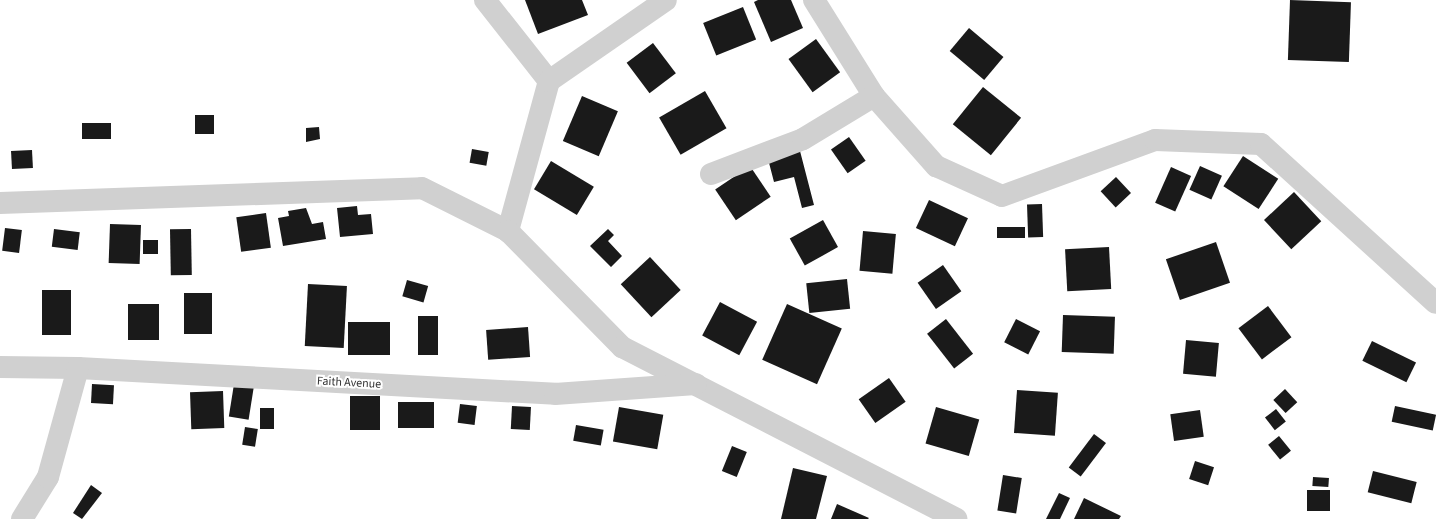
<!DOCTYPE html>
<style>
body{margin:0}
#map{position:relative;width:1436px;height:519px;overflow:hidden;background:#fff;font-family:"Source Sans 3",sans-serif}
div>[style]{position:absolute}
.building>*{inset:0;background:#1a1a1a;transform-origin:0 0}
.minor>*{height:22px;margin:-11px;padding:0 11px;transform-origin:11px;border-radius:11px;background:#d0d0d0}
span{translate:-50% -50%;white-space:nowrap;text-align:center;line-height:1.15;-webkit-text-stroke:4px #fff;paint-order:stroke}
.street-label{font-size:12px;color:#333}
</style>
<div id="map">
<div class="building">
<div style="clip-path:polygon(525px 0,582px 0,588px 15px,538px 34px)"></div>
<div style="clip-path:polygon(758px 0,791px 0,803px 28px,771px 42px,754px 2px)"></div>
<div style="left:1290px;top:0;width:61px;height:60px;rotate:2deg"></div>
<div style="left:743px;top:7px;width:35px;height:43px;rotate:68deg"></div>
<div style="left:969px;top:28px;width:45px;height:30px;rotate:40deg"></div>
<div style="left:816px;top:39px;width:41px;height:34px;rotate:54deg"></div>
<div style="left:653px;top:43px;width:38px;height:33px;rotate:53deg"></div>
<div style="left:983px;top:87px;width:49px;height:48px;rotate:39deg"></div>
<div style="left:705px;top:91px;width:43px;height:53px;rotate:60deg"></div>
<div style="left:582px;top:96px;width:39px;height:49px;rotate:23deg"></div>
<div style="left:195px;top:115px;width:19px;height:19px"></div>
<div style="left:82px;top:123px;width:29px;height:16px"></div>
<div style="clip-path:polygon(319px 127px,320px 139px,306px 142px,306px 128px)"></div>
<div style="left:849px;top:137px;width:29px;height:22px;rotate:55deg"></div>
<div style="left:472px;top:149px;width:17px;height:14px;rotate:10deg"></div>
<div style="left:32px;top:150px;width:18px;height:21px;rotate:87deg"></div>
<div style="clip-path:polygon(800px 151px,814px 205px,802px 208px,794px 177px,774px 182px,768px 159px)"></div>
<div style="left:1243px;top:156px;width:42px;height:36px;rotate:33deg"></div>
<div style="left:551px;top:161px;width:50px;height:33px;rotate:31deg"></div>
<div style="left:750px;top:166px;width:37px;height:42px;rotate:56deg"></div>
<div style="left:1200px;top:166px;width:24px;height:26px;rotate:24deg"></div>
<div style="left:1171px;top:167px;width:22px;height:39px;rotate:24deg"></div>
<div style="left:1116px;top:177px;width:22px;height:21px;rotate:47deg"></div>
<div style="left:1294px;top:192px;width:40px;height:41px;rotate:47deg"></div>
<div style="left:929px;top:200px;width:43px;height:31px;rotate:25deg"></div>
<div style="left:1042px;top:204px;width:33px;height:15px;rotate:88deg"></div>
<div style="clip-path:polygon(357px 206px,358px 215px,371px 214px,373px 234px,340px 237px,337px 208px)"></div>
<div style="clip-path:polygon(306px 208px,312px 224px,323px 222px,326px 239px,283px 246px,278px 218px,289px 216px,288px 211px)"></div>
<div style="left:266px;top:213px;width:35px;height:30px;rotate:82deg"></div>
<div style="left:823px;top:220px;width:31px;height:38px;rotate:61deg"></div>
<div style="left:110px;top:224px;width:31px;height:39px;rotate:2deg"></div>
<div style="left:1025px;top:227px;width:11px;height:28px;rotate:90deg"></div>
<div style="left:5px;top:228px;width:17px;height:23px;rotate:7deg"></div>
<div style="left:54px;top:229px;width:26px;height:18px;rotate:7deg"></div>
<div style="left:191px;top:229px;width:46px;height:21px;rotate:89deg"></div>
<div style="clip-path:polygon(608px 229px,614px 235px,608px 241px,622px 256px,611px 267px,590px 246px)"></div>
<div style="left:863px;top:231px;width:33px;height:40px;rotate:5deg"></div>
<div style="left:143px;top:240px;width:15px;height:14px"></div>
<div style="left:1216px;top:242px;width:43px;height:53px;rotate:71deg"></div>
<div style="left:1109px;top:247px;width:42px;height:44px;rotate:87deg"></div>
<div style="left:650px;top:257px;width:45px;height:40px;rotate:47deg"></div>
<div style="left:943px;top:265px;width:32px;height:31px;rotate:55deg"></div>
<div style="left:847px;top:279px;width:30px;height:41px;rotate:84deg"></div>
<div style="left:407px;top:280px;width:22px;height:17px;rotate:16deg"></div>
<div style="left:308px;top:284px;width:39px;height:62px;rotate:3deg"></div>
<div style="left:42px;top:290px;width:29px;height:45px"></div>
<div style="left:184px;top:293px;width:28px;height:41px"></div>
<div style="left:720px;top:302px;width:42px;height:38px;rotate:28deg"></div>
<div style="left:128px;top:304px;width:31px;height:36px"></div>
<div style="left:787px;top:304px;width:60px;height:61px;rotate:24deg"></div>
<div style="left:1268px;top:306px;width:39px;height:37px;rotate:53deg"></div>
<div style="left:1063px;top:315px;width:52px;height:37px;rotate:2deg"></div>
<div style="left:418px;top:316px;width:20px;height:39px"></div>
<div style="left:946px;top:319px;width:44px;height:24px;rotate:52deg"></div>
<div style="left:1016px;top:319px;width:27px;height:26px;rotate:27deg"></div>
<div style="left:348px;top:322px;width:42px;height:33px"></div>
<div style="left:528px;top:327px;width:30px;height:42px;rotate:86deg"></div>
<div style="left:1186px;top:340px;width:33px;height:34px;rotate:5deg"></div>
<div style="left:1372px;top:341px;width:49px;height:22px;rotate:26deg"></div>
<div style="left:889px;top:378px;width:29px;height:37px;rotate:55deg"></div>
<div style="left:92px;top:384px;width:22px;height:19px;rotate:3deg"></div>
<div style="left:234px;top:384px;width:20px;height:33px;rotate:9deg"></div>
<div style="left:1285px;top:389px;width:18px;height:16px;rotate:47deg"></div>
<div style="left:1017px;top:390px;width:41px;height:43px;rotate:4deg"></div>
<div style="left:223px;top:391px;width:37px;height:33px;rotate:88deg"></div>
<div style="left:350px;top:396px;width:30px;height:34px"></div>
<div style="left:398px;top:402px;width:36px;height:26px"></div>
<div style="left:460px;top:404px;width:17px;height:19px;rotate:7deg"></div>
<div style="left:512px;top:406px;width:19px;height:23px;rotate:3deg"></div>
<div style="left:1395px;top:406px;width:42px;height:16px;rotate:12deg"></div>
<div style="left:619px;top:407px;width:45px;height:35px;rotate:10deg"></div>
<div style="left:936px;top:407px;width:45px;height:38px;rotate:16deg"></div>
<div style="left:260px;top:408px;width:14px;height:21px"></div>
<div style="left:1276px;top:409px;width:16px;height:14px;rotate:52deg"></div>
<div style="left:1200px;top:410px;width:27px;height:30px;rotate:82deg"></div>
<div style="left:576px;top:425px;width:28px;height:16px;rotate:10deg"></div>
<div style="left:245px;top:427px;width:13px;height:18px;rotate:9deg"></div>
<div style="left:1094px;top:434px;width:15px;height:42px;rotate:37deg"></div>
<div style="left:1279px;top:436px;width:19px;height:14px;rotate:51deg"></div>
<div style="left:732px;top:446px;width:16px;height:27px;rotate:22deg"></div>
<div style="left:1195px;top:461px;width:20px;height:19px;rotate:18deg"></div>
<div style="clip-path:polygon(793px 468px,827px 476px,816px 519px,781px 519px)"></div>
<div style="left:1373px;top:471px;width:45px;height:22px;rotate:14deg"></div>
<div style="left:1003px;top:475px;width:19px;height:36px;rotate:9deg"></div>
<div style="left:1313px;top:477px;width:16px;height:9px;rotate:4deg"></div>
<div style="clip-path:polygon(91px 485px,102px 493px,82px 519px,73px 513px)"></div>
<div style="left:1307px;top:490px;width:23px;height:21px"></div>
<div style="clip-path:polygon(1059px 493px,1070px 498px,1060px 519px,1046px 519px)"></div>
<div style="clip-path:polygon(1084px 498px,1121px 516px,1119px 519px,1074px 519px)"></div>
<div style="clip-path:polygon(837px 504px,869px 518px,868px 519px,831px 519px)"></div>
</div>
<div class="minor">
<div style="left:485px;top:0;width:103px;rotate:51.7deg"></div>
<div style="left:549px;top:81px;width:156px;rotate:105.3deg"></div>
<div style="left:814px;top:0;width:113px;rotate:58deg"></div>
<div style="left:874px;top:96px;width:94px;rotate:48.5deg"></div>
<div style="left:936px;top:166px;width:72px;rotate:24.4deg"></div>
<div style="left:1002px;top:196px;width:163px;rotate:-20.1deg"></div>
<div style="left:1155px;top:140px;width:106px;rotate:2.2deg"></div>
<div style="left:1261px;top:144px;width:236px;rotate:42.3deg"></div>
<div style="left:549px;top:81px;width:142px;rotate:-34.7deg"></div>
<div style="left:711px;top:174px;width:98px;rotate:-20.8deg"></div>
<div style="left:803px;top:139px;width:83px;rotate:-31.2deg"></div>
<div style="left:0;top:203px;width:422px;rotate:-2deg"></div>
<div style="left:422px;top:188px;width:96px;rotate:26.6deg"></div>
<div style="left:508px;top:231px;width:163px;rotate:45.5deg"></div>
<div style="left:622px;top:347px;width:376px;rotate:27.2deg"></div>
<div style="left:0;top:367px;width:78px;rotate:0.7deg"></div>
<div style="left:78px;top:368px;width:478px;rotate:3.1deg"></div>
<div style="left:555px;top:394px;width:141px;rotate:-4.1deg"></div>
<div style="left:22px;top:519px;width:49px;rotate:-58.2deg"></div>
<div style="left:48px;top:477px;width:113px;rotate:-74.6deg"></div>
</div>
<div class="street-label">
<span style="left:349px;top:383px;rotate:3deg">Faith Avenue</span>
</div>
</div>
